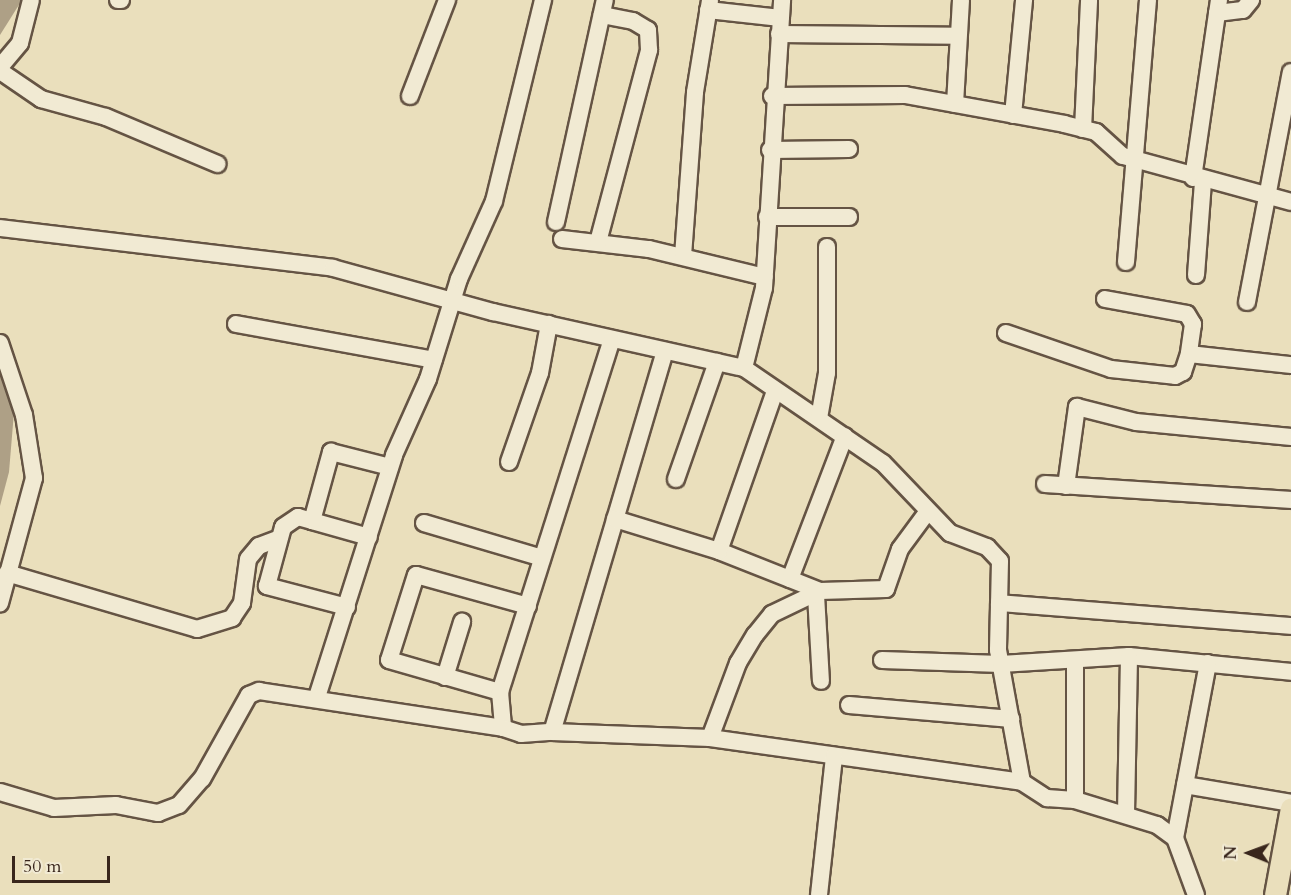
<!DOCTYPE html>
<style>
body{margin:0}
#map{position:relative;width:1291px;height:895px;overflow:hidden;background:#eadfbc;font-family:Cardo,serif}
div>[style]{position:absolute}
.water>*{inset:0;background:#aea086}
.roads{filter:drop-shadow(2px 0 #655444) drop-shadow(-2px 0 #655444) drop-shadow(0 2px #655444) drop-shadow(0 -2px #655444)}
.minor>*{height:16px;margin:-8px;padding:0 8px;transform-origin:8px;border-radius:8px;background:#f1ead3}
.major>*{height:21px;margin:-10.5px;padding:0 10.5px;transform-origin:10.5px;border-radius:10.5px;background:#eadfbc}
span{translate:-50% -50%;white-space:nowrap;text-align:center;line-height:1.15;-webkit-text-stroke:6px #f1ead3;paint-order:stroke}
.north{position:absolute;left:1219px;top:823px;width:60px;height:60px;-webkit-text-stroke:4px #f1ead3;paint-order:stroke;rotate:271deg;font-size:16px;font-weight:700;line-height:24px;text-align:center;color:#39261c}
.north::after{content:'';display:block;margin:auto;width:21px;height:27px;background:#39261c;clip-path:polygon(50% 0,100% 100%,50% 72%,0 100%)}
.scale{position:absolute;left:12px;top:856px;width:98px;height:27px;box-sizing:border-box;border:3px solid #39261c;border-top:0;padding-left:8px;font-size:18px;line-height:21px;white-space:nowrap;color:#39261c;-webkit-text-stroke:4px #f1ead3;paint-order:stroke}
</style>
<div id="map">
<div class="water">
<div style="clip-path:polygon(0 0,22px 0,0 35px)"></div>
<div style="clip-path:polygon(0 374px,15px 400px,9px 472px,0 506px)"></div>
</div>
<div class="roads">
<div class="minor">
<div style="left:118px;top:0;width:3px"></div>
<div style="left:708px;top:10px;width:73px;rotate:6.3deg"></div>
<div style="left:1217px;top:13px;width:26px;rotate:-7deg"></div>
<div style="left:1243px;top:10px;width:13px;rotate:-51deg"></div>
<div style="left:779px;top:34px;width:178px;rotate:0.6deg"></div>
<div style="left:0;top:67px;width:31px;rotate:-50deg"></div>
<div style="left:20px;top:43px;width:44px;rotate:-75.7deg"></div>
<div style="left:0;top:71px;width:50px;rotate:34.3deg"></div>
<div style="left:41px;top:99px;width:67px;rotate:15.5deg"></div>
<div style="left:106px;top:117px;width:121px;rotate:22.9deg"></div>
<div style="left:410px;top:96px;width:103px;rotate:-68.9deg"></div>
<div style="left:772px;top:96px;width:133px;rotate:-0.4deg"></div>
<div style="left:905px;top:95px;width:162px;rotate:10.3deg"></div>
<div style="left:1064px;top:124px;width:33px;rotate:14deg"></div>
<div style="left:1096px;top:132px;width:36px;rotate:42deg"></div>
<div style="left:1123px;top:156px;width:174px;rotate:15.3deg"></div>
<div style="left:955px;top:104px;width:104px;rotate:-86.7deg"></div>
<div style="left:1013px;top:115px;width:116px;rotate:-84.5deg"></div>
<div style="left:1083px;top:129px;width:129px;rotate:-87.3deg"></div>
<div style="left:770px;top:150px;width:79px;rotate:-0.7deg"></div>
<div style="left:1193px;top:178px;width:180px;rotate:-81.7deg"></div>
<div style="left:767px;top:217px;width:82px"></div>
<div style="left:556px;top:222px;width:227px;rotate:-77.6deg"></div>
<div style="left:0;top:228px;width:335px;rotate:6.8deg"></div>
<div style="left:333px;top:268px;width:166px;rotate:15.4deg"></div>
<div style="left:493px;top:312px;width:257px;rotate:12.6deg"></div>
<div style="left:744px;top:368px;width:168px;rotate:34.4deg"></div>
<div style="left:883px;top:463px;width:97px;rotate:46.3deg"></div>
<div style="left:950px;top:533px;width:40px;rotate:21deg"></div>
<div style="left:987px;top:547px;width:19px;rotate:47deg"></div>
<div style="left:1000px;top:561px;width:89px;rotate:91.3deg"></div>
<div style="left:998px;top:650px;width:134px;rotate:79.7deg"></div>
<div style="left:1022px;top:782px;width:30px;rotate:33deg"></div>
<div style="left:1047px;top:798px;width:28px;rotate:4deg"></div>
<div style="left:1075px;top:800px;width:86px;rotate:17deg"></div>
<div style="left:1157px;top:825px;width:22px;rotate:36deg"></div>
<div style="left:1175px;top:838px;width:61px;rotate:69.8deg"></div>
<div style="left:562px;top:239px;width:88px;rotate:6.6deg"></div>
<div style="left:649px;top:249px;width:119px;rotate:13.6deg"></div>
<div style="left:598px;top:242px;width:199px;rotate:-75.1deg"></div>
<div style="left:649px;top:50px;width:20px;rotate:-93deg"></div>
<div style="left:648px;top:30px;width:17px;rotate:-149deg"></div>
<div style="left:633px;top:21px;width:32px;rotate:-169deg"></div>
<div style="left:683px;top:256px;width:164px;rotate:-85.8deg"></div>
<div style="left:695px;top:92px;width:93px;rotate:-80.7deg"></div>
<div style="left:1126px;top:262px;width:263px;rotate:-85.2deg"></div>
<div style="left:1196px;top:275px;width:94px;rotate:-85.7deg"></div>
<div style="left:1105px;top:299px;width:83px;rotate:10.4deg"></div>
<div style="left:1187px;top:314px;width:12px;rotate:59deg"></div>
<div style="left:1193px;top:324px;width:30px;rotate:98deg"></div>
<div style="left:1189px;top:354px;width:103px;rotate:6.2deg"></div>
<div style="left:1247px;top:302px;width:234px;rotate:-79.2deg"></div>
<div style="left:236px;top:324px;width:201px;rotate:10.3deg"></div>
<div style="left:1006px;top:333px;width:111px;rotate:18.9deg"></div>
<div style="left:1111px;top:369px;width:64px;rotate:6.2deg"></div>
<div style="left:1175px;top:376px;width:9px;rotate:-27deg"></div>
<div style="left:1183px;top:372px;width:19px;rotate:-72deg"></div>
<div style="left:0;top:343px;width:76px;rotate:71.6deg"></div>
<div style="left:24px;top:415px;width:64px;rotate:81deg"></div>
<div style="left:34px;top:478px;width:130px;rotate:105.2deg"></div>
<div style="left:665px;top:351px;width:397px;rotate:106.5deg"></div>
<div style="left:552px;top:732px;width:158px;rotate:2.2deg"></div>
<div style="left:710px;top:738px;width:315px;rotate:8deg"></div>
<div style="left:744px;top:368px;width:82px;rotate:-76deg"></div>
<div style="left:764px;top:288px;width:289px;rotate:-86.4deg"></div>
<div style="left:774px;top:394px;width:166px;rotate:109.3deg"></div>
<div style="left:719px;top:551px;width:109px;rotate:21.6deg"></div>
<div style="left:820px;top:591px;width:66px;rotate:-1.7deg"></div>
<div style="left:886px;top:589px;width:42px;rotate:-70.7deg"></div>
<div style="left:900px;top:549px;width:47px;rotate:-53.6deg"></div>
<div style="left:819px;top:418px;width:46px;rotate:-79.9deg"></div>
<div style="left:827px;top:373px;width:126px;rotate:-90deg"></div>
<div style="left:509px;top:462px;width:94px;rotate:-70.8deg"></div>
<div style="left:540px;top:373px;width:50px;rotate:-79.6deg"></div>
<div style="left:676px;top:479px;width:124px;rotate:-70.7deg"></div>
<div style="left:1045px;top:484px;width:247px;rotate:3.7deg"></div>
<div style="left:1066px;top:486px;width:80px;rotate:-82.1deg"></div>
<div style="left:1077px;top:407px;width:61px;rotate:14.3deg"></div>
<div style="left:1136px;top:422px;width:156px;rotate:5.5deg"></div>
<div style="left:615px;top:519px;width:109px;rotate:17.1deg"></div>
<div style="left:312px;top:521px;width:59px;rotate:15.7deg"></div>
<div style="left:424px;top:523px;width:123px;rotate:16.5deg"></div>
<div style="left:7px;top:573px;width:198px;rotate:16.4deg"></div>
<div style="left:197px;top:629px;width:37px;rotate:-17deg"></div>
<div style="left:232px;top:618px;width:18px;rotate:-56deg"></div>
<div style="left:242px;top:603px;width:44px;rotate:-82.2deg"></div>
<div style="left:248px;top:559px;width:17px;rotate:-50deg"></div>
<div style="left:259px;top:546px;width:22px;rotate:-21deg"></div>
<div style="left:790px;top:579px;width:153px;rotate:-69deg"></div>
<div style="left:816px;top:595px;width:86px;rotate:86.7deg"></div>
<div style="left:999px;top:603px;width:293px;rotate:4.5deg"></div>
<div style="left:528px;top:606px;width:116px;rotate:-164.5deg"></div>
<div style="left:416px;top:575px;width:89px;rotate:107.6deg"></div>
<div style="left:389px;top:660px;width:116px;rotate:16.1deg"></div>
<div style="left:500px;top:692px;width:36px;rotate:85deg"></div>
<div style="left:503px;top:728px;width:19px;rotate:18deg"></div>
<div style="left:521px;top:734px;width:31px;rotate:-4deg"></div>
<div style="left:347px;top:607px;width:83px;rotate:-165.3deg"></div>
<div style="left:267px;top:586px;width:61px;rotate:-74.8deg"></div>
<div style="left:283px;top:527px;width:18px;rotate:-34deg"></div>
<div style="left:298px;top:517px;width:15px;rotate:16deg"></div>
<div style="left:312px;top:521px;width:72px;rotate:-74.6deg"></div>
<div style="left:331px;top:452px;width:61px;rotate:14.3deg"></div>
<div style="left:882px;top:660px;width:119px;rotate:1.9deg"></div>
<div style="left:1001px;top:664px;width:128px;rotate:-3.6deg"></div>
<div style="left:1129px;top:656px;width:163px;rotate:5.6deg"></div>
<div style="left:445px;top:677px;width:58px;rotate:-72.8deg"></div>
<div style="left:500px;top:692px;width:370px;rotate:-72.4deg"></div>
<div style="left:317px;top:697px;width:254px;rotate:-72.3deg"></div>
<div style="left:394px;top:455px;width:83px;rotate:-65.9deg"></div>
<div style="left:428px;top:379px;width:105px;rotate:-72.8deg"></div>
<div style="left:459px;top:279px;width:85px;rotate:-65.8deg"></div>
<div style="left:494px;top:201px;width:207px;rotate:-76.3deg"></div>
<div style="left:849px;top:705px;width:163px;rotate:4.9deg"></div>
<div style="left:710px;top:738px;width:80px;rotate:-69.5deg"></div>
<div style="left:738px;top:663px;width:33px;rotate:-59deg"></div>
<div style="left:755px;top:635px;width:27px;rotate:-51deg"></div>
<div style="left:772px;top:614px;width:53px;rotate:-25.6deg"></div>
<div style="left:1185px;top:785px;width:108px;rotate:9.6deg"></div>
<div style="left:0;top:792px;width:56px;rotate:16.5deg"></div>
<div style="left:54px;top:808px;width:62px;rotate:-2.8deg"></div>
<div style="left:116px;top:805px;width:43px;rotate:10.8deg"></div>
<div style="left:158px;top:813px;width:22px;rotate:-21deg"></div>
<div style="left:179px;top:805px;width:35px;rotate:-49deg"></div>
<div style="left:202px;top:779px;width:96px;rotate:-60.8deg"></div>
<div style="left:249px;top:695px;width:11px;rotate:-22deg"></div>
<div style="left:259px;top:691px;width:247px;rotate:8.6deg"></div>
<div style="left:1075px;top:800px;width:139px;rotate:-90deg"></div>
<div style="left:1126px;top:813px;width:157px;rotate:-88.9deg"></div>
<div style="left:1175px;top:838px;width:178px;rotate:-79.3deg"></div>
<div style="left:819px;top:895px;width:140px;rotate:-83.8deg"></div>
</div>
<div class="major">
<div style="left:1275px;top:895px;width:88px;rotate:-79.6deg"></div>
</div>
</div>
<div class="north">N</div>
<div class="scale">50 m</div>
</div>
